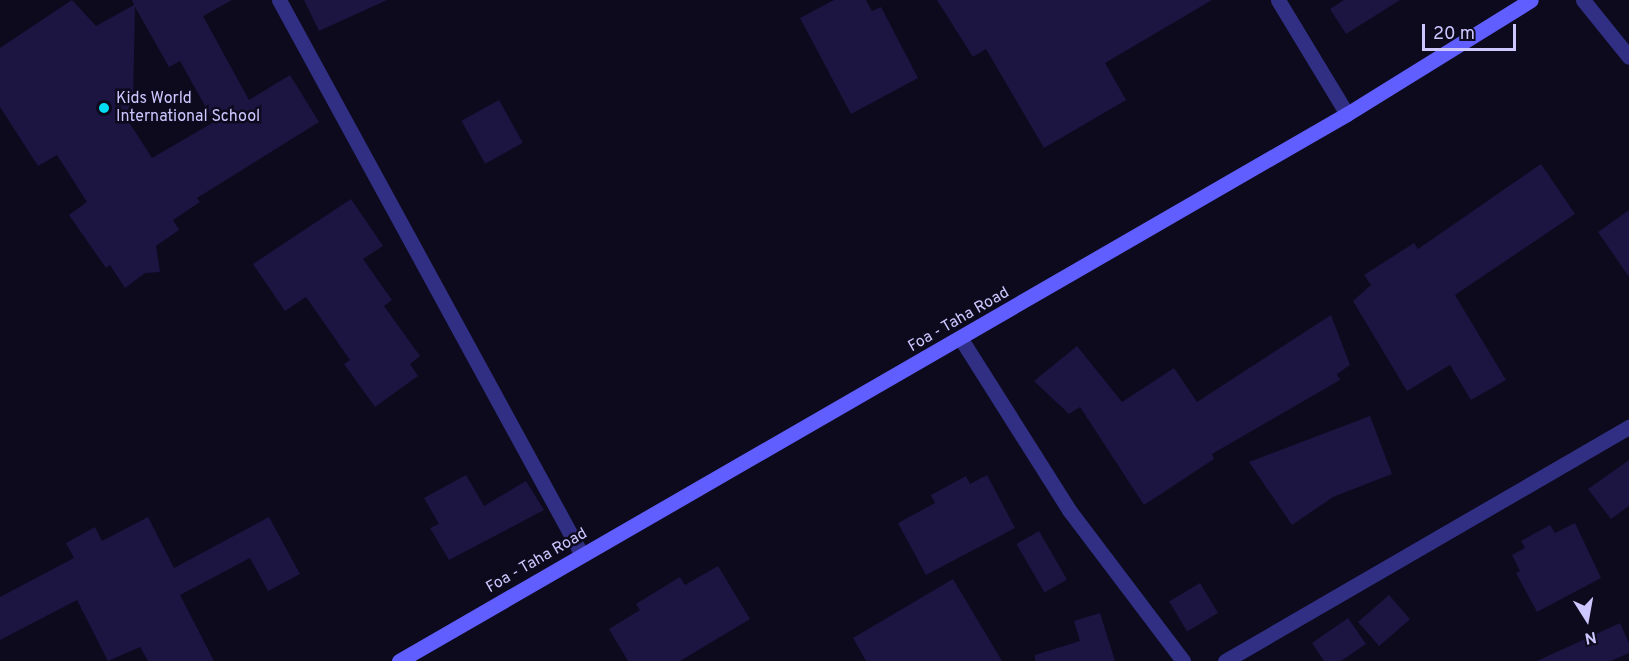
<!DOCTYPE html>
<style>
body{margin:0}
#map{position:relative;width:1629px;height:661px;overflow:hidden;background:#0d0a1e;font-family:Overpass,sans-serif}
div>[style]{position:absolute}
.building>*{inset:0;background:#1c1441;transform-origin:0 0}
.street>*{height:15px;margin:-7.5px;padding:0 7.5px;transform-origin:7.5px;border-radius:7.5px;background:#312f83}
.secondary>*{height:15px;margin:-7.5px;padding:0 7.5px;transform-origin:7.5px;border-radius:7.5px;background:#605eff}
.dots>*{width:16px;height:16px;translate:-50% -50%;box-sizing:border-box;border:3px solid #0d0a1e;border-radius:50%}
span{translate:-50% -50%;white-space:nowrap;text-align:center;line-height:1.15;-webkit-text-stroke:5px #0d0a1e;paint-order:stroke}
.poi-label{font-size:16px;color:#cdc7ff}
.left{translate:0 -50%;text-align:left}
.street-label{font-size:16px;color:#cdc7ff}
.north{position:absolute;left:1557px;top:589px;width:60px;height:60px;-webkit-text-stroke:4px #0d0a1e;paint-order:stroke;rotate:169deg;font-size:16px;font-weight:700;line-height:24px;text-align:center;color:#cdc7ff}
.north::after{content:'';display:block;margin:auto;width:21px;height:27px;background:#cdc7ff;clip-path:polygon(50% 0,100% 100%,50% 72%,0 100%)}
.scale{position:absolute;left:1422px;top:24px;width:94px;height:27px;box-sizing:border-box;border:3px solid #cdc7ff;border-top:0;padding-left:8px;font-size:18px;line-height:21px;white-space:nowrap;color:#cdc7ff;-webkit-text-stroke:4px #0d0a1e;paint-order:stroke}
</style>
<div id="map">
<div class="building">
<div style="clip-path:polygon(evenodd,72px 0,96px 26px,134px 5px,132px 0,232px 0,203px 16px,249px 100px,290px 75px,319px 122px,197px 198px,200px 202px,173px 220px,179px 230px,156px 246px,160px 272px,145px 273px,125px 288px,110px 265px,106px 268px,69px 215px,87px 202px,57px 155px,38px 166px,0 107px,0 48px,72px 0,135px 7px,169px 67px,180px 61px,214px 122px,152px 158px,125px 116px,133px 101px,135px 7px)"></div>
<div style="clip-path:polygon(304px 0,387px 0,319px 31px)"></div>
<div style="clip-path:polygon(834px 0,866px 0,872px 11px,881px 7px,918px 78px,851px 114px,800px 18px)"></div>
<div style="clip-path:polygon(937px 0,1212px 0,1105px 63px,1126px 100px,1044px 148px,986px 49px,973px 57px)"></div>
<div style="clip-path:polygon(1344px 0,1400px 0,1346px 34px,1330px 9px)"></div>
<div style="left:499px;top:100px;width:49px;height:43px;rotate:61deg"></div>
<div style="clip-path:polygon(1541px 164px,1575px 214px,1455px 295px,1506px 380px,1471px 400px,1450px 365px,1407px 391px,1353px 301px,1371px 285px,1364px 275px,1414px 243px,1418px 249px)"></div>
<div style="clip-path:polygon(351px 199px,383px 246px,363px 259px,392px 300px,384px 306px,420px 356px,410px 364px,418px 376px,375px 407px,344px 364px,350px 360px,306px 297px,285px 311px,253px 264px)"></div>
<div style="clip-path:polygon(1629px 210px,1629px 277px,1598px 232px)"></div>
<div style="clip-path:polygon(1331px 315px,1350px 365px,1337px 374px,1340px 380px,1212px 454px,1214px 459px,1144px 505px,1080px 407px,1069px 414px,1034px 381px,1077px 346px,1122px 402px,1174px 368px,1197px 402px)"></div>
<div style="clip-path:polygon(1370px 416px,1392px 474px,1333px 497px,1292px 525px,1249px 462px)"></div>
<div style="clip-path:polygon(1629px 460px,1629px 506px,1611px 519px,1588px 489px)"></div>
<div style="clip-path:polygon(466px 475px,484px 506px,526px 481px,544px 510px,449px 560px,430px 528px,439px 524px,424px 498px)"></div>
<div style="clip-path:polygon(987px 475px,1015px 528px,926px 575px,898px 523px,935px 503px,931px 495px,966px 476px,970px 484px)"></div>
<div style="clip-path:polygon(148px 517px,174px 568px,269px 517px,300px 574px,268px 591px,250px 558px,180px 595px,214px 661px,148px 661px,140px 647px,108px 661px,77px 600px,0 640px,0 597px,74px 558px,66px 543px,95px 527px,102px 541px)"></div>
<div style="clip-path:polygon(1575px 523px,1601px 578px,1537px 612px,1516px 573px,1520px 571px,1512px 555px,1525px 548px,1521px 541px,1550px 525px,1555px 533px)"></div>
<div style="left:1039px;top:531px;width:56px;height:26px;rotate:60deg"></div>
<div style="clip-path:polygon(718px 566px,750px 619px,680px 661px,628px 661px,609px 629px,640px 610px,636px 604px,680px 577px,685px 585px)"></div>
<div style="clip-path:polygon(953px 579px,1002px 661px,866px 661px,853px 638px)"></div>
<div style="left:1200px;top:583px;width:35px;height:36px;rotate:59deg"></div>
<div style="left:1389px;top:595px;width:32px;height:41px;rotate:49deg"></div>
<div style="clip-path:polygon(1100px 613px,1115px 661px,1035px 661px,1035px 655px,1080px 641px,1074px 621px)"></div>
<div style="clip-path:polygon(1348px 618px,1366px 644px,1341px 661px,1324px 661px,1312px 643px)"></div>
<div style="clip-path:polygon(1620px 623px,1629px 643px,1629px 653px,1611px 661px,1537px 661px)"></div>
</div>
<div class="street">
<div style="left:279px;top:0;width:632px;rotate:61.37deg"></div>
<div style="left:1278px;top:0;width:133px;rotate:58.8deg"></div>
<div style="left:1583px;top:0;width:73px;rotate:51.1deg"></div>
<div style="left:961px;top:339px;width:202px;rotate:57.7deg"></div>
<div style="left:1069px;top:510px;width:189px;rotate:52.9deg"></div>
<div style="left:1225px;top:661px;width:467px;rotate:-30.1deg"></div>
</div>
<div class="secondary">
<div style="left:399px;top:661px;width:1094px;rotate:-29.99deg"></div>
<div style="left:1347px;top:114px;width:216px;rotate:-31.8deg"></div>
</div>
<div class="dots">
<div style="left:104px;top:108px;background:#00ddf2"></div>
</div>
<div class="poi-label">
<span class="left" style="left:116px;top:108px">Kids World<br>International School</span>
</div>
<div class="street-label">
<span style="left:959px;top:320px;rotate:-30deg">Foa - Taha Road</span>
<span style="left:537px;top:561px;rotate:-30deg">Foa - Taha Road</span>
</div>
<div class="north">N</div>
<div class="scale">20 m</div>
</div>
